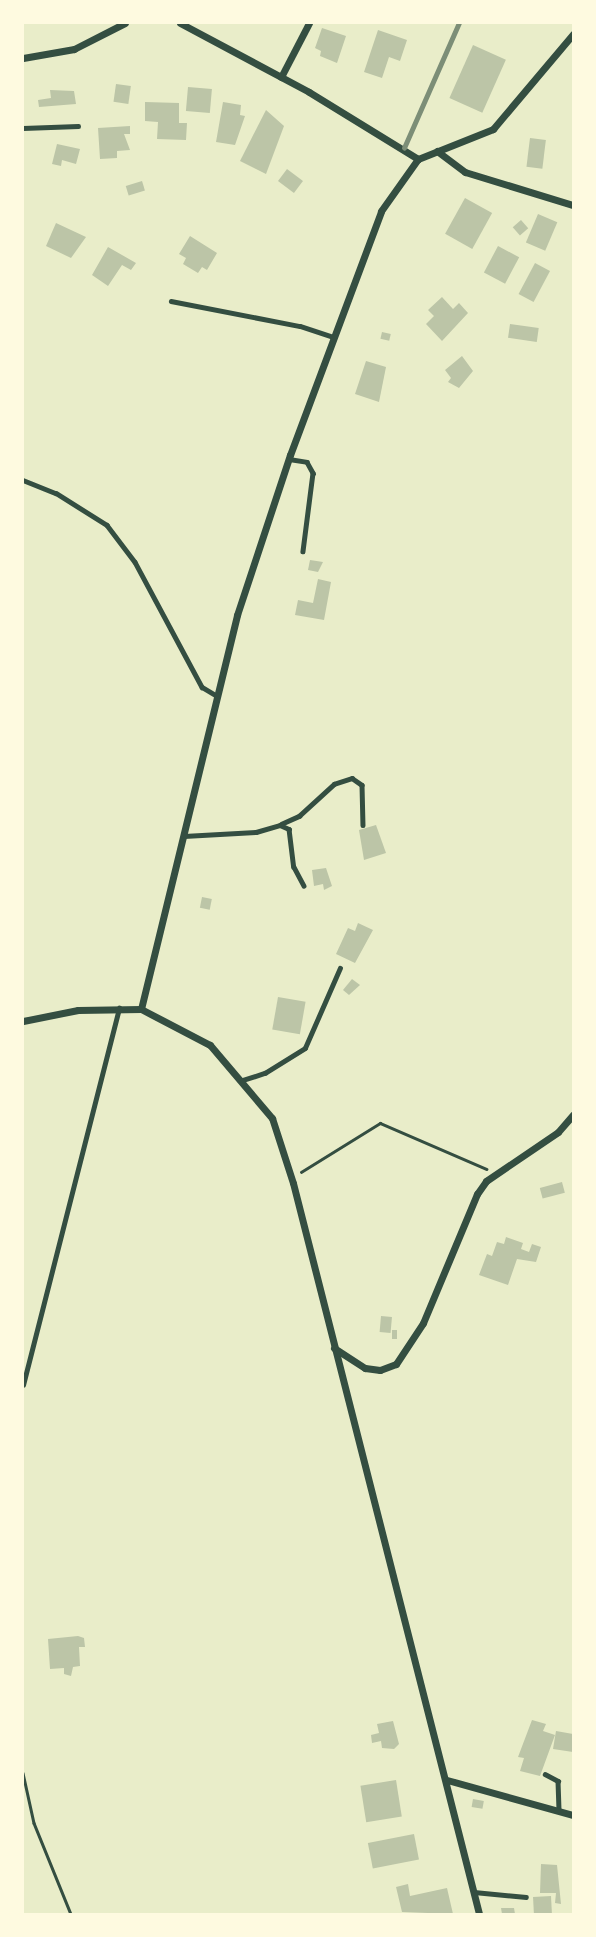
<!DOCTYPE html>
<style>
body{margin:0}
#map{position:relative;width:596px;height:1937px;overflow:hidden;background:#e9edc9;font-family:Figtree,sans-serif}
div>[style]{position:absolute}
.building>*{inset:0;background:#bcc5a7;transform-origin:0 0}
.path>*{height:2.5px;margin:-1.25px;padding:0 1.25px;transform-origin:1.25px;border-radius:1.25px;background:#344e41}
.service>*{height:4.5px;margin:-2.25px;padding:0 2.25px;transform-origin:2.25px;border-radius:2.25px;background:#344e41}
.minor>*{height:7px;margin:-3.5px;padding:0 3.5px;transform-origin:3.5px;border-radius:3.5px;background:#344e41}
.rail>*{height:4.5px;margin:-2.25px;padding:0 2.25px;transform-origin:2.25px;border-radius:2.25px;background:#7c8e77}
span{translate:-50% -50%;white-space:nowrap;text-align:center;line-height:1.15;-webkit-text-stroke:7px #fefae0;paint-order:stroke}
.frame{position:absolute;inset:0;border:24px solid #fefae0;pointer-events:none}
</style>
<div id="map">
<div class="building">
<div style="clip-path:polygon(322px 28px,346px 36px,337px 63px,320px 56px,321px 51px,315px 48px)"></div>
<div style="clip-path:polygon(378px 30px,407px 40px,400px 61px,389px 57px,382px 78px,364px 72px)"></div>
<div style="left:473px;top:45px;width:36px;height:58px;rotate:24deg"></div>
<div style="left:116px;top:84px;width:15px;height:18px;rotate:8deg"></div>
<div style="left:188px;top:87px;width:24px;height:24px;rotate:5deg"></div>
<div style="clip-path:polygon(50px 90px,74px 91px,76px 104px,39px 107px,38px 100px,51px 98px)"></div>
<div style="clip-path:polygon(145px 102px,179px 103px,179px 123px,187px 123px,186px 140px,157px 139px,158px 122px,145px 121px)"></div>
<div style="clip-path:polygon(223px 102px,241px 105px,240px 115px,245px 116px,235px 145px,216px 142px)"></div>
<div style="clip-path:polygon(266px 110px,284px 126px,266px 174px,240px 161px)"></div>
<div style="clip-path:polygon(130px 126px,130px 134px,124px 134px,130px 150px,117px 151px,117px 158px,100px 159px,98px 128px)"></div>
<div style="left:530px;top:138px;width:16px;height:29px;rotate:7deg"></div>
<div style="clip-path:polygon(57px 144px,80px 149px,76px 164px,62px 160px,61px 166px,52px 164px)"></div>
<div style="left:287px;top:169px;width:20px;height:15px;rotate:37deg"></div>
<div style="left:142px;top:181px;width:10px;height:17px;rotate:73deg"></div>
<div style="left:465px;top:198px;width:31px;height:41px;rotate:29deg"></div>
<div style="left:538px;top:214px;width:21px;height:31px;rotate:23deg"></div>
<div style="left:521px;top:220px;width:11px;height:11px;rotate:49deg"></div>
<div style="clip-path:polygon(56px 223px,86px 237px,71px 258px,46px 246px)"></div>
<div style="clip-path:polygon(190px 236px,217px 253px,207px 270px,202px 267px,198px 273px,183px 264px,186px 258px,179px 254px)"></div>
<div style="left:498px;top:246px;width:24px;height:30px;rotate:28deg"></div>
<div style="clip-path:polygon(108px 247px,136px 263px,131px 270px,122px 265px,108px 286px,92px 275px)"></div>
<div style="left:535px;top:263px;width:17px;height:35px;rotate:28deg"></div>
<div style="clip-path:polygon(442px 297px,453px 309px,459px 303px,468px 313px,442px 341px,426px 324px,434px 316px,428px 310px)"></div>
<div style="left:510px;top:324px;width:29px;height:14px;rotate:8deg"></div>
<div style="left:382px;top:332px;width:9px;height:7px;rotate:13deg"></div>
<div style="clip-path:polygon(462px 356px,473px 371px,459px 388px,448px 382px,451px 378px,445px 370px)"></div>
<div style="clip-path:polygon(366px 361px,386px 367px,379px 402px,355px 394px)"></div>
<div style="clip-path:polygon(310px 560px,323px 562px,318px 572px,308px 570px)"></div>
<div style="clip-path:polygon(318px 579px,331px 582px,324px 620px,295px 615px,298px 600px,313px 603px)"></div>
<div style="clip-path:polygon(376px 825px,386px 853px,364px 860px,359px 830px)"></div>
<div style="clip-path:polygon(326px 868px,332px 886px,324px 890px,323px 884px,314px 886px,312px 870px)"></div>
<div style="left:202px;top:897px;width:10px;height:11px;rotate:11deg"></div>
<div style="clip-path:polygon(358px 923px,373px 930px,355px 963px,336px 954px,348px 928px,355px 931px)"></div>
<div style="clip-path:polygon(352px 979px,360px 985px,349px 995px,343px 990px)"></div>
<div style="left:278px;top:997px;width:28px;height:33px;rotate:10deg"></div>
<div style="left:562px;top:1182px;width:11px;height:23px;rotate:75deg"></div>
<div style="clip-path:polygon(506px 1237px,523px 1243px,521px 1249px,529px 1252px,532px 1244px,541px 1247px,536px 1262px,517px 1259px,508px 1285px,479px 1275px,487px 1254px,492px 1256px,497px 1242px,504px 1244px)"></div>
<div style="left:381px;top:1316px;width:11px;height:16px;rotate:5deg"></div>
<div style="left:392px;top:1330px;width:5px;height:9px"></div>
<div style="clip-path:polygon(78px 1636px,84px 1638px,85px 1647px,79px 1647px,80px 1666px,73px 1667px,71px 1676px,64px 1674px,64px 1668px,50px 1669px,48px 1639px)"></div>
<div style="clip-path:polygon(532px 1720px,546px 1724px,543px 1731px,555px 1735px,540px 1776px,520px 1771px,524px 1758px,518px 1757px)"></div>
<div style="clip-path:polygon(393px 1721px,399px 1744px,394px 1749px,382px 1748px,381px 1741px,372px 1743px,371px 1735px,379px 1733px,377px 1724px)"></div>
<div style="clip-path:polygon(556px 1731px,573px 1734px,573px 1752px,553px 1749px)"></div>
<div style="left:396px;top:1780px;width:37px;height:36px;rotate:81deg"></div>
<div style="left:473px;top:1799px;width:11px;height:8px;rotate:10deg"></div>
<div style="left:414px;top:1834px;width:26px;height:47px;rotate:79deg"></div>
<div style="clip-path:polygon(541px 1864px,557px 1865px,561px 1904px,555px 1903px,556px 1893px,540px 1893px)"></div>
<div style="clip-path:polygon(408px 1884px,410px 1896px,447px 1888px,453px 1914px,402px 1912px,396px 1887px)"></div>
<div style="left:551px;top:1896px;width:18px;height:18px;rotate:87deg"></div>
<div style="clip-path:polygon(501px 1908px,514px 1908px,515px 1914px,502px 1914px)"></div>
</div>
<div class="path">
<div style="left:301px;top:1172px;width:93px;rotate:-31.8deg"></div>
<div style="left:380px;top:1123px;width:116px;rotate:23.3deg"></div>
<div style="left:23px;top:1773px;width:51px;rotate:77.6deg"></div>
<div style="left:34px;top:1823px;width:98px;rotate:67.9deg"></div>
</div>
<div class="service">
<div style="left:23px;top:128px;width:55px;rotate:-2.1deg"></div>
<div style="left:171px;top:301px;width:131px;rotate:11deg"></div>
<div style="left:300px;top:326px;width:36px;rotate:18deg"></div>
<div style="left:289px;top:459px;width:18px;rotate:9deg"></div>
<div style="left:307px;top:462px;width:13px;rotate:61deg"></div>
<div style="left:313px;top:473px;width:79px;rotate:97.3deg"></div>
<div style="left:23px;top:480px;width:35px;rotate:22deg"></div>
<div style="left:56px;top:493px;width:60px;rotate:32.1deg"></div>
<div style="left:107px;top:525px;width:46px;rotate:52.9deg"></div>
<div style="left:135px;top:562px;width:142px;rotate:61.8deg"></div>
<div style="left:202px;top:687px;width:17px;rotate:31deg"></div>
<div style="left:281px;top:824px;width:20px;rotate:-24deg"></div>
<div style="left:299px;top:816px;width:47px;rotate:-42.4deg"></div>
<div style="left:334px;top:784px;width:19px;rotate:-18deg"></div>
<div style="left:352px;top:778px;width:12px;rotate:35deg"></div>
<div style="left:362px;top:785px;width:40px;rotate:88.6deg"></div>
<div style="left:184px;top:836px;width:72px;rotate:-3.2deg"></div>
<div style="left:256px;top:832px;width:25px;rotate:-16deg"></div>
<div style="left:280px;top:825px;width:10px;rotate:24deg"></div>
<div style="left:289px;top:829px;width:38px;rotate:83deg"></div>
<div style="left:294px;top:867px;width:21px;rotate:62deg"></div>
<div style="left:243px;top:1080px;width:23px;rotate:-18deg"></div>
<div style="left:265px;top:1073px;width:47px;rotate:-32deg"></div>
<div style="left:305px;top:1048px;width:87px;rotate:-66.4deg"></div>
<div style="left:23px;top:1385px;width:389px;rotate:-75.7deg"></div>
<div style="left:545px;top:1774px;width:15px;rotate:28deg"></div>
<div style="left:558px;top:1781px;width:29px;rotate:88deg"></div>
<div style="left:474px;top:1892px;width:52px;rotate:5.5deg"></div>
</div>
<div class="minor">
<div style="left:180px;top:23px;width:146px;rotate:28.1deg"></div>
<div style="left:309px;top:92px;width:128px;rotate:31.6deg"></div>
<div style="left:23px;top:58px;width:52px;rotate:-10deg"></div>
<div style="left:74px;top:49px;width:57px;rotate:-27deg"></div>
<div style="left:281px;top:77px;width:61px;rotate:-62.6deg"></div>
<div style="left:437px;top:151px;width:35px;rotate:37deg"></div>
<div style="left:465px;top:172px;width:113px;rotate:17deg"></div>
<div style="left:141px;top:1009px;width:406px;rotate:-76.3deg"></div>
<div style="left:237px;top:615px;width:169px;rotate:-71.7deg"></div>
<div style="left:290px;top:455px;width:260px;rotate:-69.5deg"></div>
<div style="left:381px;top:211px;width:64px;rotate:-54.6deg"></div>
<div style="left:418px;top:159px;width:81px;rotate:-21.8deg"></div>
<div style="left:493px;top:129px;width:124px;rotate:-49.9deg"></div>
<div style="left:23px;top:1021px;width:56px;rotate:-11.3deg"></div>
<div style="left:78px;top:1010px;width:63px;rotate:-0.9deg"></div>
<div style="left:141px;top:1009px;width:78px;rotate:27.6deg"></div>
<div style="left:210px;top:1045px;width:96px;rotate:49.7deg"></div>
<div style="left:272px;top:1118px;width:68px;rotate:72.1deg"></div>
<div style="left:293px;top:1183px;width:754px;rotate:75.72deg"></div>
<div style="left:334px;top:1348px;width:37px;rotate:33deg"></div>
<div style="left:365px;top:1368px;width:15px;rotate:8deg"></div>
<div style="left:380px;top:1370px;width:17px;rotate:-21deg"></div>
<div style="left:396px;top:1364px;width:49px;rotate:-56.6deg"></div>
<div style="left:423px;top:1323px;width:140px;rotate:-67.3deg"></div>
<div style="left:477px;top:1194px;width:16px;rotate:-55deg"></div>
<div style="left:486px;top:1181px;width:87px;rotate:-34.2deg"></div>
<div style="left:558px;top:1132px;width:23px;rotate:-49deg"></div>
<div style="left:447px;top:1780px;width:131px;rotate:15.5deg"></div>
</div>
<div class="rail">
<div style="left:404px;top:148px;width:137px;rotate:-66.3deg"></div>
</div>
<div class="frame"></div>
</div>
